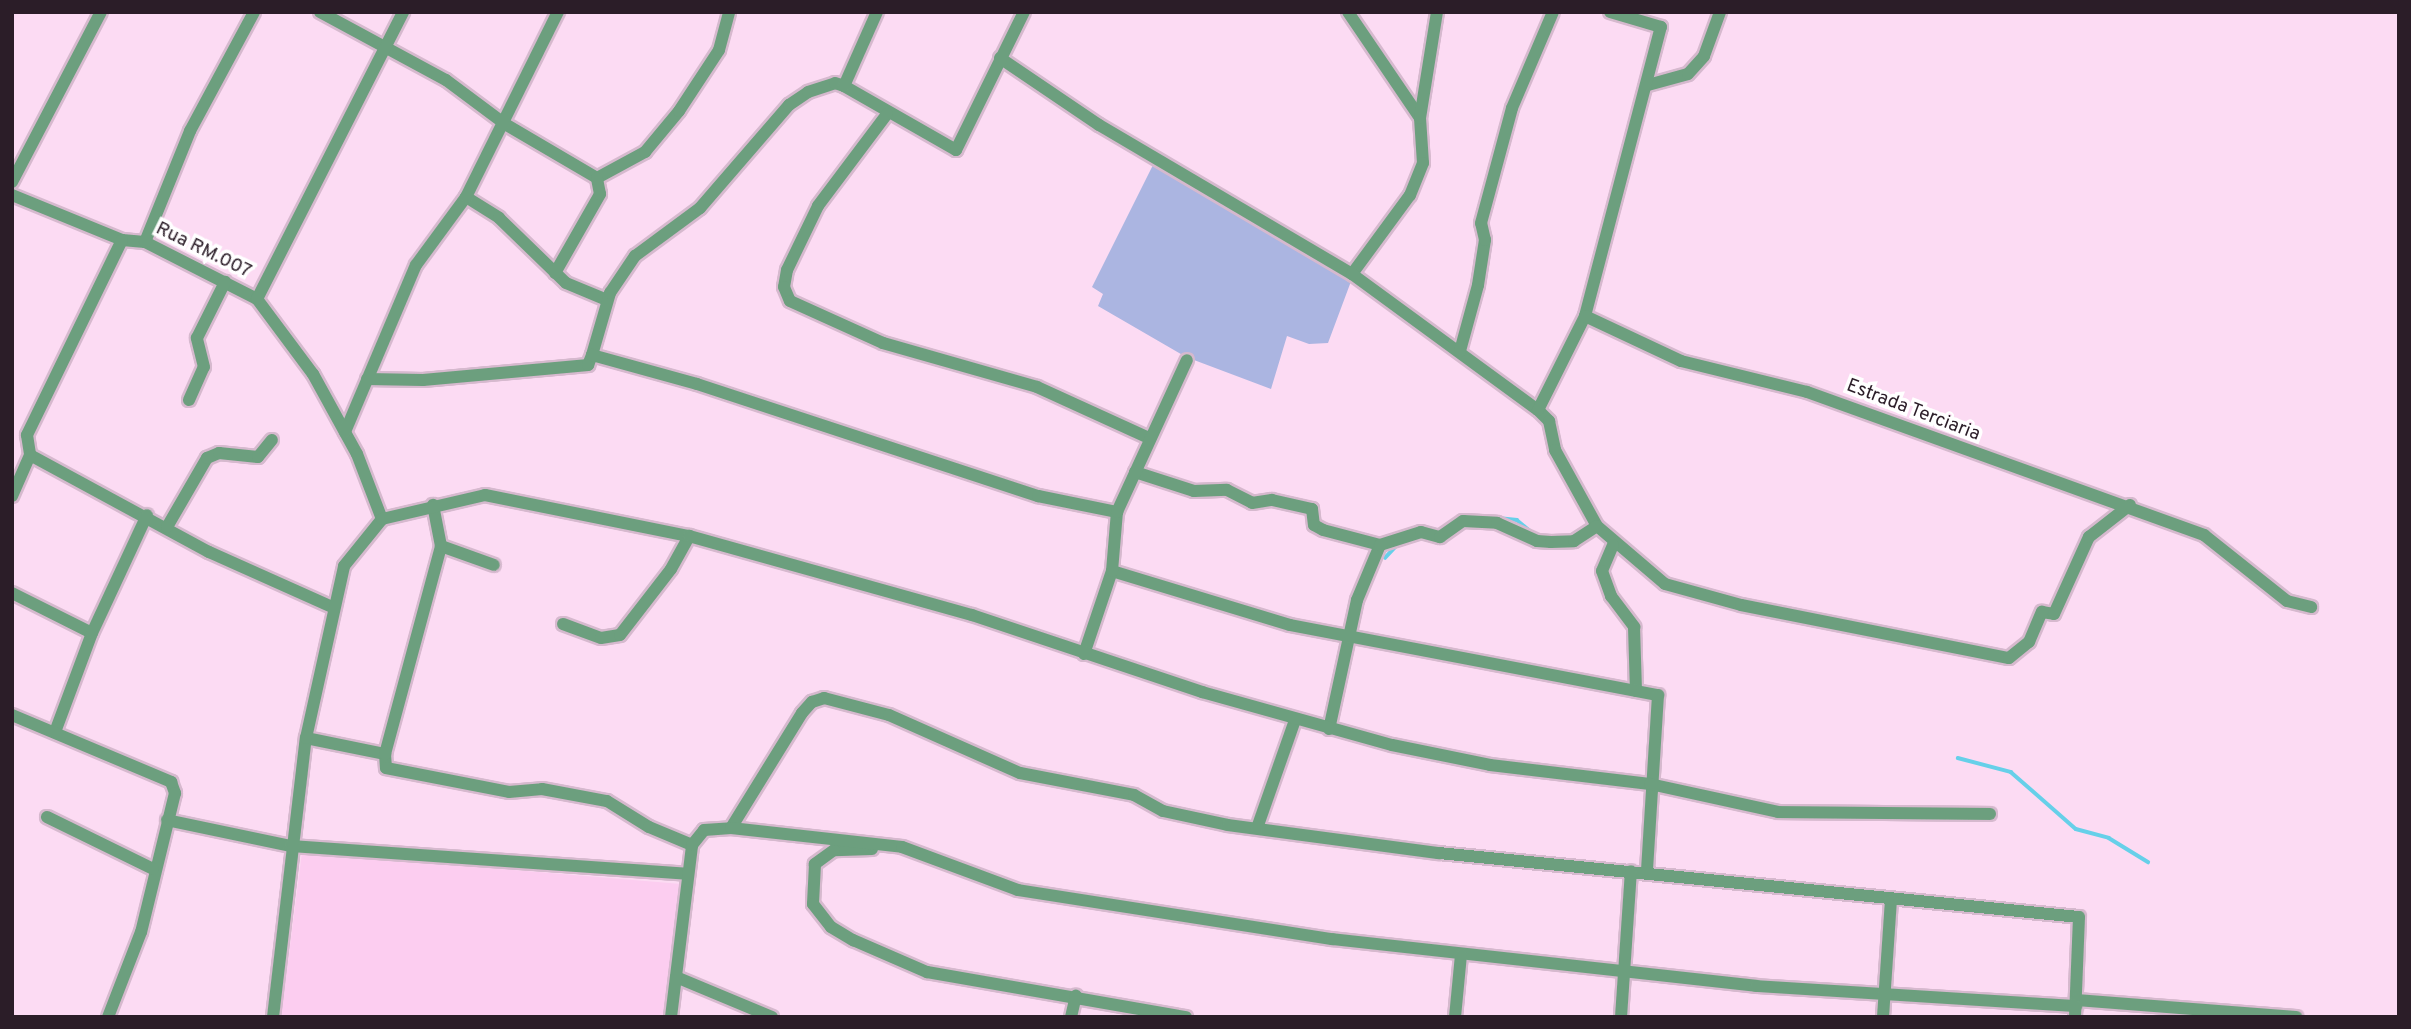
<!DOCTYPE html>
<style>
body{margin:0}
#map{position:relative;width:2411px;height:1029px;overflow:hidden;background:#fcdbf3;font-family:Overpass,sans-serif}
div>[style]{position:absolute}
.built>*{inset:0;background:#fccdf0}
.green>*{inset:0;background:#abb5e1}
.stream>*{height:3.5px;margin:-1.75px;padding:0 1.75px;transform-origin:1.75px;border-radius:1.75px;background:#66d0e9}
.roads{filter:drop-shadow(2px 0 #d6b9ce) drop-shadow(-2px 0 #d6b9ce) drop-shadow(0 2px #d6b9ce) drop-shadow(0 -2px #d6b9ce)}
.minor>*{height:12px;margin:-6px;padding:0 6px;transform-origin:6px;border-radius:6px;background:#6c9f7e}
span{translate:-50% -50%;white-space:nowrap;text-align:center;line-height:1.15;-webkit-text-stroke:7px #fff;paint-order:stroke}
.street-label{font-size:19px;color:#2b1d28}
.frame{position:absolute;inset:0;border:14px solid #2b1d28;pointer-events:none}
</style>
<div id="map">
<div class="built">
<div style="clip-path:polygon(302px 852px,681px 884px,663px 1017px,281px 1017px)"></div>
</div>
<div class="green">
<div style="clip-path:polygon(1155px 161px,1353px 276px,1328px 343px,1309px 344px,1287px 336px,1271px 389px,1186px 357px,1098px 306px,1103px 294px,1092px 287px)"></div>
</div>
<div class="stream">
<div style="left:1498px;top:518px;width:19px;rotate:6deg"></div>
<div style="left:1517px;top:520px;width:25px;rotate:40deg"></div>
<div style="left:1385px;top:558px;width:18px;rotate:-47deg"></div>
<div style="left:1958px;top:758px;width:55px;rotate:14.8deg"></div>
<div style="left:2011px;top:772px;width:86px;rotate:41.2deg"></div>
<div style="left:2076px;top:829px;width:34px;rotate:15deg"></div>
<div style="left:2109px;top:838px;width:46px;rotate:31.6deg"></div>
</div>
<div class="roads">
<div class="minor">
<div style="left:320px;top:12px;width:143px;rotate:28.4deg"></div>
<div style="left:446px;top:80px;width:74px;rotate:36.7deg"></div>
<div style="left:505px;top:124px;width:107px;rotate:30.4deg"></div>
<div style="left:597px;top:178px;width:55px;rotate:-28.4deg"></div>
<div style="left:645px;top:152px;width:53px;rotate:-50.3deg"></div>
<div style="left:679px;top:111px;width:73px;rotate:-56.7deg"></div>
<div style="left:719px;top:50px;width:39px;rotate:-75deg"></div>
<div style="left:1348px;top:12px;width:128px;rotate:55.8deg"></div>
<div style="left:1420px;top:118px;width:45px;rotate:86.2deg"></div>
<div style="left:1423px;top:163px;width:35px;rotate:112deg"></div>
<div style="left:1410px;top:195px;width:98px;rotate:126.3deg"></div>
<div style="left:1000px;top:58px;width:120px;rotate:34.1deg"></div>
<div style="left:1099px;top:125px;width:294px;rotate:30.5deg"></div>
<div style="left:1352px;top:274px;width:230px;rotate:36.2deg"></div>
<div style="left:1538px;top:410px;width:16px;rotate:45deg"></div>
<div style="left:1549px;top:421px;width:30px;rotate:78deg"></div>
<div style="left:1555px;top:450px;width:87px;rotate:61.1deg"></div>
<div style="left:1597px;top:526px;width:89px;rotate:40.5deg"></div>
<div style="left:1665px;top:584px;width:79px;rotate:15.4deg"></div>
<div style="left:1741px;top:605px;width:273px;rotate:11.2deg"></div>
<div style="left:2009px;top:658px;width:26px;rotate:-39deg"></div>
<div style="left:2029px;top:642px;width:33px;rotate:-67deg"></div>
<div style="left:2042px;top:612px;width:12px;rotate:9deg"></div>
<div style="left:2054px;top:614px;width:85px;rotate:-65.6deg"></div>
<div style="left:2089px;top:537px;width:52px;rotate:-38deg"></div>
<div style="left:1648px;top:85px;width:41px;rotate:-15.4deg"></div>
<div style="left:1688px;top:74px;width:24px;rotate:-48deg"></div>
<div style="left:1704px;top:56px;width:47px;rotate:-70deg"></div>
<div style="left:844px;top:86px;width:129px;rotate:29.7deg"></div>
<div style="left:956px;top:150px;width:154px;rotate:-63.8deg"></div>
<div style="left:887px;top:114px;width:115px;rotate:126.9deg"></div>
<div style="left:818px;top:206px;width:71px;rotate:115.8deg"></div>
<div style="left:787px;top:270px;width:17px;rotate:100deg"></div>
<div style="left:784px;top:287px;width:15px;rotate:67deg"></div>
<div style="left:790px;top:301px;width:102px;rotate:24.3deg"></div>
<div style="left:883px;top:343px;width:160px;rotate:15.9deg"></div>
<div style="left:1037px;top:387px;width:123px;rotate:24.5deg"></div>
<div style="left:1420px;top:118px;width:107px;rotate:-80.9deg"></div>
<div style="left:12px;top:182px;width:192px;rotate:-62.4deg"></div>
<div style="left:12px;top:195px;width:119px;rotate:22.2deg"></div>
<div style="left:122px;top:240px;width:23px;rotate:5deg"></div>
<div style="left:145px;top:242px;width:126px;rotate:27deg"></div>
<div style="left:257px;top:299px;width:94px;rotate:53.3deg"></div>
<div style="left:313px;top:374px;width:91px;rotate:61.2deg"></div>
<div style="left:357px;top:454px;width:70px;rotate:69deg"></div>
<div style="left:466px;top:197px;width:39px;rotate:32deg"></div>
<div style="left:499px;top:218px;width:93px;rotate:44.1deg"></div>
<div style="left:566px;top:283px;width:44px;rotate:22.5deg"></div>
<div style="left:122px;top:240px;width:217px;rotate:116deg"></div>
<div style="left:27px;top:435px;width:20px;rotate:81deg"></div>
<div style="left:30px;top:455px;width:204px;rotate:28.5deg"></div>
<div style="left:209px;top:552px;width:135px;rotate:24.1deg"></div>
<div style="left:145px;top:242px;width:120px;rotate:-67.9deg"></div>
<div style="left:190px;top:131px;width:135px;rotate:-61.7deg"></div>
<div style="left:555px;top:273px;width:91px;rotate:-60.3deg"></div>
<div style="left:600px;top:194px;width:16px;rotate:-101deg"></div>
<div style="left:257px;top:299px;width:322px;rotate:-63deg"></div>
<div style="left:1585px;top:316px;width:299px;rotate:-75.3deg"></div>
<div style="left:1661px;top:27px;width:53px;rotate:-163.6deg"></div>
<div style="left:1460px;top:351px;width:68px;rotate:-74.7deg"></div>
<div style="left:1478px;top:285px;width:46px;rotate:-81.2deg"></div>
<div style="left:1485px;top:240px;width:17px;rotate:-103deg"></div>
<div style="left:1481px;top:223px;width:119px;rotate:-74.9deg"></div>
<div style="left:1512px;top:108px;width:104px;rotate:-66.9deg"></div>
<div style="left:592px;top:355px;width:65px;rotate:-73.8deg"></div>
<div style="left:610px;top:293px;width:45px;rotate:-56deg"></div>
<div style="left:635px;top:256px;width:81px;rotate:-36.4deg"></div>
<div style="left:700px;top:208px;width:136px;rotate:-49.2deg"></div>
<div style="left:789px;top:105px;width:23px;rotate:-34deg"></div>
<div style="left:808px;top:92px;width:28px;rotate:-18deg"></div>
<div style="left:835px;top:83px;width:9px;rotate:18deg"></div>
<div style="left:844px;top:86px;width:81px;rotate:-66deg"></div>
<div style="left:367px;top:379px;width:56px;rotate:1deg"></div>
<div style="left:423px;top:380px;width:166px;rotate:-5.2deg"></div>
<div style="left:588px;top:365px;width:11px;rotate:-68deg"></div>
<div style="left:592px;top:355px;width:109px;rotate:15.4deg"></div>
<div style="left:697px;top:384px;width:359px;rotate:18.2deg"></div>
<div style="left:1038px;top:496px;width:81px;rotate:11.4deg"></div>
<div style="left:189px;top:400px;width:36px;rotate:-66deg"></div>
<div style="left:204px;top:367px;width:30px;rotate:-104deg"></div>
<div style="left:197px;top:338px;width:63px;rotate:-63.4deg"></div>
<div style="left:1538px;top:410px;width:105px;rotate:-63.4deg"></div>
<div style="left:1585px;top:316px;width:106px;rotate:25.1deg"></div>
<div style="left:1681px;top:361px;width:130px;rotate:13.8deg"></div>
<div style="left:1807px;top:392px;width:422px;rotate:19.8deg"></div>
<div style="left:2204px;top:535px;width:106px;rotate:38.5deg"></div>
<div style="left:2287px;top:601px;width:25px;rotate:14deg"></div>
<div style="left:345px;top:432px;width:181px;rotate:-67deg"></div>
<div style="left:416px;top:265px;width:84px;rotate:-53.7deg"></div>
<div style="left:466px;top:197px;width:207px;rotate:-63.6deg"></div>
<div style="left:1135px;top:472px;width:62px;rotate:17.9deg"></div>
<div style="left:1194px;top:491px;width:33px;rotate:-2deg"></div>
<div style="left:1227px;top:490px;width:28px;rotate:27deg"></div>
<div style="left:1252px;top:503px;width:20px;rotate:-9deg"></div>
<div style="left:1272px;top:500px;width:41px;rotate:12.7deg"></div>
<div style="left:1312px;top:509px;width:16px;rotate:83deg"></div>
<div style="left:1314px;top:525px;width:10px;rotate:29deg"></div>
<div style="left:1323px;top:530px;width:59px;rotate:14.7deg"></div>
<div style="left:1380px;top:545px;width:60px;rotate:112.7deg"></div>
<div style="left:1357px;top:600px;width:132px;rotate:102.2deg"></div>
<div style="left:12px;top:496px;width:45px;rotate:-66.3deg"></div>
<div style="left:167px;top:527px;width:80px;rotate:-59.9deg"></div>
<div style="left:207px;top:458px;width:13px;rotate:-23deg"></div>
<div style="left:219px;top:453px;width:39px;rotate:6deg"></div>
<div style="left:258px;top:457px;width:22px;rotate:-51deg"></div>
<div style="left:1380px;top:545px;width:43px;rotate:-17.6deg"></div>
<div style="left:1421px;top:532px;width:20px;rotate:15deg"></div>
<div style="left:1440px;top:537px;width:28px;rotate:-35deg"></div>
<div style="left:1463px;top:521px;width:34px;rotate:3deg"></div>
<div style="left:1497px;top:523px;width:44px;rotate:24.2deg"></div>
<div style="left:1537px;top:541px;width:14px;rotate:4deg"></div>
<div style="left:1551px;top:542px;width:23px;rotate:-2deg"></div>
<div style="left:1574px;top:541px;width:27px;rotate:-33deg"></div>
<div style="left:1613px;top:545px;width:28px;rotate:113deg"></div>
<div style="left:1602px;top:571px;width:27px;rotate:70deg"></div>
<div style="left:1611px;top:596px;width:39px;rotate:53deg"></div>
<div style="left:1634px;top:627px;width:64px;rotate:88.2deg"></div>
<div style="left:441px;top:546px;width:56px;rotate:19.7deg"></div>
<div style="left:1112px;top:571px;width:186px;rotate:16.9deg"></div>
<div style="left:1290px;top:625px;width:375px;rotate:10.8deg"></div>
<div style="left:1658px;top:695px;width:177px;rotate:93.6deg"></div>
<div style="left:12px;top:593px;width:89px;rotate:26.6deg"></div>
<div style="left:92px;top:633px;width:106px;rotate:110.5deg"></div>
<div style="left:563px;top:624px;width:40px;rotate:20.2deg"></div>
<div style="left:601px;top:638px;width:19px;rotate:-9deg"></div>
<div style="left:620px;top:635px;width:83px;rotate:-52.3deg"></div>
<div style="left:671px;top:569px;width:38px;rotate:-61deg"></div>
<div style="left:92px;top:633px;width:130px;rotate:-65deg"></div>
<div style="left:1084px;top:654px;width:88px;rotate:-71.4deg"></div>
<div style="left:1112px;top:571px;width:59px;rotate:-85.2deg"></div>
<div style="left:1117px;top:512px;width:167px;rotate:-65.3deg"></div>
<div style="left:12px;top:715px;width:173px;rotate:22.8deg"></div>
<div style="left:171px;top:782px;width:12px;rotate:70deg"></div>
<div style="left:175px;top:793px;width:143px;rotate:103.7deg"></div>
<div style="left:141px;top:932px;width:91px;rotate:111.2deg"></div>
<div style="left:306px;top:738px;width:81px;rotate:11.4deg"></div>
<div style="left:385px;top:754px;width:14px;rotate:86deg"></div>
<div style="left:386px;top:768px;width:125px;rotate:11deg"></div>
<div style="left:509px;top:792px;width:33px;rotate:-5deg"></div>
<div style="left:542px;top:789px;width:66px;rotate:10.5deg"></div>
<div style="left:607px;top:801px;width:49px;rotate:31.8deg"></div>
<div style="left:649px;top:827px;width:47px;rotate:22.7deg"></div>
<div style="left:385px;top:754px;width:215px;rotate:-74.9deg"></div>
<div style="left:441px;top:546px;width:42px;rotate:-101deg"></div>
<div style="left:47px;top:817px;width:118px;rotate:26.1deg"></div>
<div style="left:167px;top:820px;width:126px;rotate:11.9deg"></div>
<div style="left:290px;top:846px;width:399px;rotate:4deg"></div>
<div style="left:731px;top:828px;width:135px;rotate:-58.3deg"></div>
<div style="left:802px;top:713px;width:15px;rotate:-48deg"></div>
<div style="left:812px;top:702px;width:13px;rotate:-18deg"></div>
<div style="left:824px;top:698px;width:67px;rotate:14.7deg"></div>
<div style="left:889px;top:715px;width:143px;rotate:23.9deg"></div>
<div style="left:1020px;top:773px;width:116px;rotate:10.9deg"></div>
<div style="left:1134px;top:795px;width:33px;rotate:29deg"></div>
<div style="left:1163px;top:811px;width:66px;rotate:12.2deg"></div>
<div style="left:1228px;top:825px;width:213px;rotate:7.6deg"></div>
<div style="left:1439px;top:853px;width:643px;rotate:5.71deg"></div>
<div style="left:2079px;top:917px;width:100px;rotate:92.3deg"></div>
<div style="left:1257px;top:828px;width:114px;rotate:-70.6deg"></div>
<div style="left:872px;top:849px;width:38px;rotate:178deg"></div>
<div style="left:834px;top:850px;width:24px;rotate:144deg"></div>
<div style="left:815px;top:864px;width:40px;rotate:92.9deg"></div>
<div style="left:813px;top:904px;width:29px;rotate:52deg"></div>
<div style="left:831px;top:927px;width:26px;rotate:31deg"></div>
<div style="left:853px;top:940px;width:81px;rotate:23.4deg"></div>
<div style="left:927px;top:972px;width:263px;rotate:9.9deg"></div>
<div style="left:676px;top:977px;width:104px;rotate:22.6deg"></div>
<div style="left:2076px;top:1000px;width:221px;rotate:4.4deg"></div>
<div style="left:273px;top:1017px;width:281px;rotate:-83.3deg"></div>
<div style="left:306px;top:738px;width:176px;rotate:-77.5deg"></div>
<div style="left:344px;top:566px;width:60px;rotate:-51deg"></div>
<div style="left:382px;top:519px;width:106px;rotate:-13.1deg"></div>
<div style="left:485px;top:495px;width:208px;rotate:11.4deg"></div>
<div style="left:689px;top:536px;width:294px;rotate:15.6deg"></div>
<div style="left:972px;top:615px;width:243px;rotate:18.5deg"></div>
<div style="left:1202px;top:692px;width:197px;rotate:15.6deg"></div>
<div style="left:1392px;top:745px;width:100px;rotate:11.5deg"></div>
<div style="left:1490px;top:765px;width:161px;rotate:6.8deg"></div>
<div style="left:1650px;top:784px;width:131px;rotate:12.3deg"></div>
<div style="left:1778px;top:812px;width:212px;rotate:0.5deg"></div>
<div style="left:671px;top:1017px;width:173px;rotate:-83deg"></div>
<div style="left:692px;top:845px;width:19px;rotate:-51deg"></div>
<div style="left:704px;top:830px;width:27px;rotate:-4deg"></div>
<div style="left:731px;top:828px;width:172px;rotate:6.3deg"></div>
<div style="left:902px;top:847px;width:124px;rotate:20.3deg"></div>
<div style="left:1018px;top:890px;width:318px;rotate:8.9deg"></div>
<div style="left:1332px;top:939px;width:427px;rotate:6.3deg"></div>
<div style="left:1756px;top:986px;width:321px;rotate:3.6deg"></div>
<div style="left:1071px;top:1017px;width:22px;rotate:-77deg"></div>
<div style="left:1455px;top:1017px;width:62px;rotate:-84.5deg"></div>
<div style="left:1621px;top:1017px;width:146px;rotate:-86.1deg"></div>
<div style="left:1883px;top:1017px;width:116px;rotate:-86.1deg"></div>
</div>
</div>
<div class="street-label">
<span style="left:203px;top:251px;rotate:26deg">Rua RM.007</span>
<span style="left:1913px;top:411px;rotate:21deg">Estrada Terciaria</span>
</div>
<div class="frame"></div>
</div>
